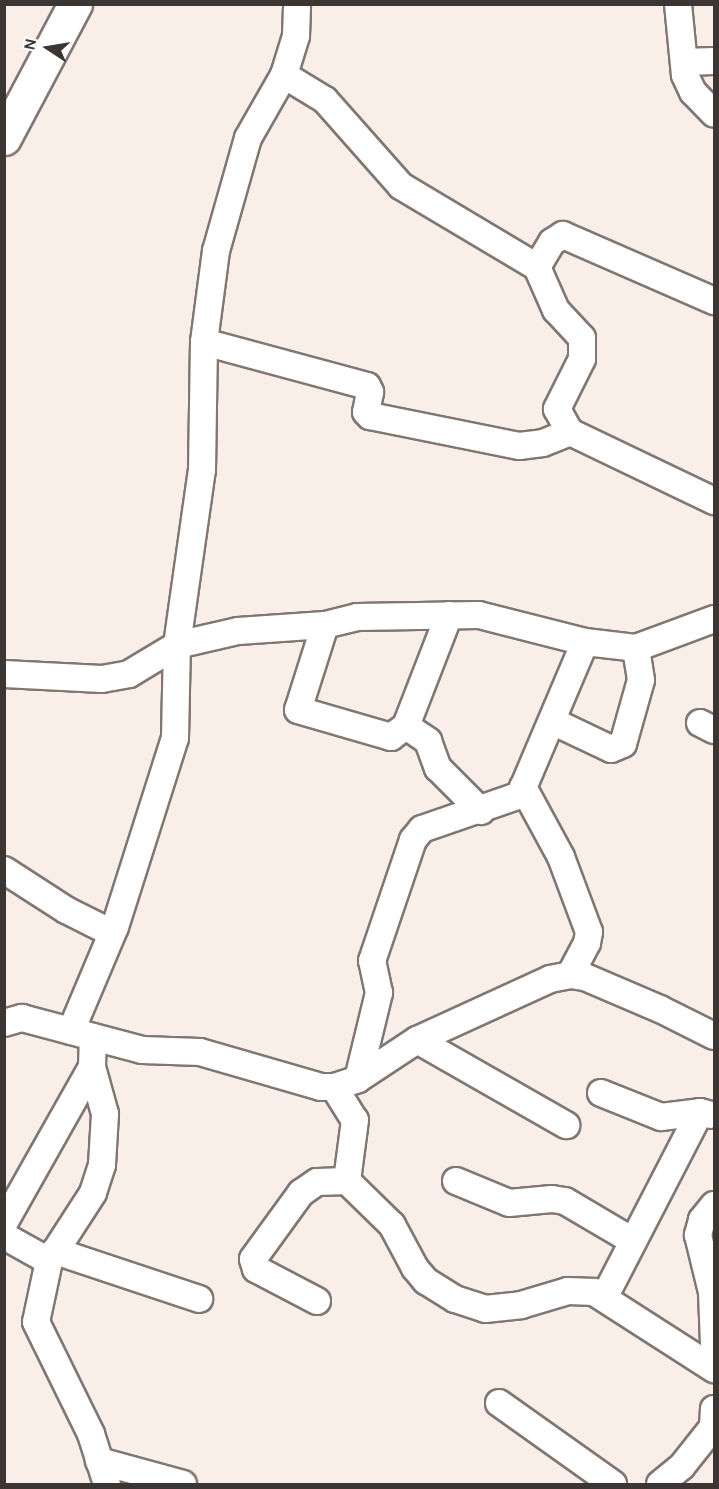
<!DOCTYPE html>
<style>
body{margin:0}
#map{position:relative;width:719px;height:1489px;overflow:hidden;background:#faeee8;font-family:Karla,sans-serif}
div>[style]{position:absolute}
.roads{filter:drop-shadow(2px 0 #817772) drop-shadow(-2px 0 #817772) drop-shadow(0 2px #817772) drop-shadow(0 -2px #817772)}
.street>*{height:26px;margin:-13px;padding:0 13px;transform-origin:13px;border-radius:13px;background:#fff}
.secondary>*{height:33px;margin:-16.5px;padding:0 16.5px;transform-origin:16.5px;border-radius:16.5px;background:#fff}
span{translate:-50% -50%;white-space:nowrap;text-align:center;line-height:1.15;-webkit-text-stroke:6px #fefefe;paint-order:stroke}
.frame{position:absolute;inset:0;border:6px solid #3b3634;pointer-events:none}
.north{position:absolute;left:18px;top:18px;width:60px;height:60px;-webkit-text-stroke:4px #fefefe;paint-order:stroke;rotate:282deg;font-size:16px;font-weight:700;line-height:24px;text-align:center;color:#3b3634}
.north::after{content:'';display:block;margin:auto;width:21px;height:27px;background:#3b3634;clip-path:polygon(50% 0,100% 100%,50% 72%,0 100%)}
</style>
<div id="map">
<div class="roads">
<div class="street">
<div style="left:678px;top:4px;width:71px;rotate:84.4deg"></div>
<div style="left:685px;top:75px;width:19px;rotate:65deg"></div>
<div style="left:693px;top:92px;width:30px;rotate:46deg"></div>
<div style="left:684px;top:62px;width:30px;rotate:-2deg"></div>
<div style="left:284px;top:75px;width:48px;rotate:31.4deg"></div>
<div style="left:325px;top:100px;width:115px;rotate:48.5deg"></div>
<div style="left:401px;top:186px;width:158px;rotate:30.8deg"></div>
<div style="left:537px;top:267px;width:47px;rotate:66.2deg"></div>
<div style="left:556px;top:310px;width:38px;rotate:47deg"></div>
<div style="left:582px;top:338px;width:21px;rotate:90deg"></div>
<div style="left:582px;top:359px;width:56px;rotate:116.6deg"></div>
<div style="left:557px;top:409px;width:26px;rotate:61deg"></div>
<div style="left:570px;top:432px;width:160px;rotate:25.6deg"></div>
<div style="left:537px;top:267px;width:29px;rotate:-59deg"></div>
<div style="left:552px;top:242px;width:13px;rotate:-32deg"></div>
<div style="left:563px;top:235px;width:165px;rotate:23.6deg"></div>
<div style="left:204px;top:342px;width:169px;rotate:15.1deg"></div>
<div style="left:367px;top:386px;width:7px;rotate:63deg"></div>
<div style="left:370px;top:392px;width:20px;rotate:101deg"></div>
<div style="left:366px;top:412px;width:6px;rotate:45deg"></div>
<div style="left:370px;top:416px;width:152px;rotate:11.4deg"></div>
<div style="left:519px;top:446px;width:24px;rotate:-7deg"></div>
<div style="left:543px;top:443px;width:29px;rotate:-22deg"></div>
<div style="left:325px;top:625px;width:89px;rotate:107.6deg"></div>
<div style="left:298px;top:710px;width:97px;rotate:16.2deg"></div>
<div style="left:391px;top:737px;width:19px;rotate:-36deg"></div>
<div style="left:406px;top:726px;width:119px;rotate:-68.8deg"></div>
<div style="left:4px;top:674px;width:98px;rotate:2.9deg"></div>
<div style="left:102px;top:679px;width:27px;rotate:-10deg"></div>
<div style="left:129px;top:674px;width:56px;rotate:-31.1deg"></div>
<div style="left:177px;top:645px;width:63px;rotate:-12.9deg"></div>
<div style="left:238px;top:631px;width:87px;rotate:-3.9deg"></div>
<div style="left:325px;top:625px;width:33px;rotate:-14deg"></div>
<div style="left:357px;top:617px;width:122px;rotate:-0.9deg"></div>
<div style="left:479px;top:615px;width:109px;rotate:14.3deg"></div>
<div style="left:585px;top:642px;width:51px;rotate:6.7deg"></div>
<div style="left:636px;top:648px;width:83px;rotate:-20.4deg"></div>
<div style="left:552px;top:721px;width:65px;rotate:25.4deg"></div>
<div style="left:611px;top:749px;width:13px;rotate:-23deg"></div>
<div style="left:623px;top:744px;width:66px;rotate:-74.3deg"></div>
<div style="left:641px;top:680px;width:32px;rotate:-99deg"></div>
<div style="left:700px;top:723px;width:16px;rotate:27deg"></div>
<div style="left:406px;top:726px;width:27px;rotate:34deg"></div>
<div style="left:428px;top:741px;width:29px;rotate:70deg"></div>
<div style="left:438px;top:768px;width:61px;rotate:45deg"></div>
<div style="left:523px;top:787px;width:80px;rotate:61.5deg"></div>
<div style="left:561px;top:857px;width:80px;rotate:69.5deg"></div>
<div style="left:589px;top:932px;width:11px;rotate:100deg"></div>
<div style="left:587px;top:943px;width:36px;rotate:118deg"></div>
<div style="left:4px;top:870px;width:74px;rotate:32.8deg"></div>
<div style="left:66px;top:910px;width:51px;rotate:26.6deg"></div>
<div style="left:4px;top:1023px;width:19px;rotate:-16deg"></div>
<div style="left:22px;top:1018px;width:124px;rotate:14.9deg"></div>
<div style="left:142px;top:1050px;width:58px;rotate:2deg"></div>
<div style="left:200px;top:1052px;width:126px;rotate:16.1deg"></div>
<div style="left:321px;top:1087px;width:13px"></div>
<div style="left:334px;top:1087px;width:25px;rotate:-18deg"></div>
<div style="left:358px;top:1079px;width:71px;rotate:-33.5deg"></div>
<div style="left:417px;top:1040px;width:146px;rotate:-24.6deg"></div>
<div style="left:550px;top:979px;width:20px;rotate:-11deg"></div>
<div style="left:570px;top:975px;width:15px;rotate:8deg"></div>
<div style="left:585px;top:977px;width:82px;rotate:23.1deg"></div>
<div style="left:660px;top:1009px;width:60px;rotate:26.6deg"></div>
<div style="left:71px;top:1031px;width:113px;rotate:-67.1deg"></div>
<div style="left:115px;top:927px;width:198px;rotate:-72.4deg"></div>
<div style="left:175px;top:738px;width:93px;rotate:-88.8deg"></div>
<div style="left:177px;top:645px;width:177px;rotate:-81.9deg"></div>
<div style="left:202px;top:470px;width:128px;rotate:-89.1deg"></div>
<div style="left:204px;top:342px;width:92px;rotate:-82.5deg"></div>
<div style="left:216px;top:251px;width:117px;rotate:-74.2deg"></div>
<div style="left:248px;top:138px;width:73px;rotate:-60.3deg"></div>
<div style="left:284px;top:75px;width:41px;rotate:-72.9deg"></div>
<div style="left:296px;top:36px;width:32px;rotate:-88deg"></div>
<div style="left:93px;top:1037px;width:30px;rotate:92deg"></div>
<div style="left:92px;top:1067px;width:49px;rotate:74.5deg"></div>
<div style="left:105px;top:1114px;width:51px;rotate:93.4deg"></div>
<div style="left:102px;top:1165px;width:29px;rotate:108deg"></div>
<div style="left:93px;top:1193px;width:81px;rotate:122.9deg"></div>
<div style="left:49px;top:1261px;width:62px;rotate:102deg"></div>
<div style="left:36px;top:1322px;width:125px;rotate:63.8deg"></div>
<div style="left:91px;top:1434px;width:52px;rotate:72.3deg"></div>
<div style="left:417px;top:1040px;width:172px;rotate:29.7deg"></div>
<div style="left:358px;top:1079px;width:89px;rotate:-76.3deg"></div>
<div style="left:379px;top:993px;width:33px;rotate:-102deg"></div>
<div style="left:372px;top:961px;width:128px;rotate:-71.3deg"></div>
<div style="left:413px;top:840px;width:14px;rotate:-51deg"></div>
<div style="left:422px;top:829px;width:104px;rotate:-19.1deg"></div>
<div style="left:520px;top:795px;width:166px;rotate:-67deg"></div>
<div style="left:334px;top:1087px;width:39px;rotate:58deg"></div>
<div style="left:355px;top:1120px;width:62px;rotate:97.5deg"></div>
<div style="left:347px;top:1181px;width:63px;rotate:44.4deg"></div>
<div style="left:392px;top:1225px;width:49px;rotate:61.9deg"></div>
<div style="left:415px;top:1268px;width:17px;rotate:50deg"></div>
<div style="left:426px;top:1281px;width:34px;rotate:32deg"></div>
<div style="left:455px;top:1299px;width:32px;rotate:18deg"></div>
<div style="left:485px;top:1309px;width:36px;rotate:-6deg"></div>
<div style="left:521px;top:1305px;width:49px;rotate:-16.6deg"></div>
<div style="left:568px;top:1291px;width:26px;rotate:2deg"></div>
<div style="left:594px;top:1292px;width:143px;rotate:32.7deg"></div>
<div style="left:601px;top:1093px;width:65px;rotate:21.8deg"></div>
<div style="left:661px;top:1117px;width:39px;rotate:-7deg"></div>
<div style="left:700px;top:1112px;width:11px;rotate:15deg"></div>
<div style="left:456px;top:1181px;width:57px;rotate:22.5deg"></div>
<div style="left:509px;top:1203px;width:43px;rotate:-5.3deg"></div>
<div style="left:552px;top:1199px;width:13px;rotate:9deg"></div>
<div style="left:565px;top:1201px;width:79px;rotate:30.5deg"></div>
<div style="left:714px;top:1205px;width:19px;rotate:129deg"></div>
<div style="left:702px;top:1220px;width:16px;rotate:105deg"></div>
<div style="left:698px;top:1235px;width:59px;rotate:76.2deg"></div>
<div style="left:712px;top:1292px;width:52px;rotate:87.8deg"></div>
<div style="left:4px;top:1223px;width:179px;rotate:-60.6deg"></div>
<div style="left:4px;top:1236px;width:51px;rotate:29.1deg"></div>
<div style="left:55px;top:1251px;width:152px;rotate:18.4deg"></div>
<div style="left:605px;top:1296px;width:207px;rotate:-62.7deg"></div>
<div style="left:317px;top:1301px;width:69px;rotate:-152.3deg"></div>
<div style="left:256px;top:1269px;width:10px;rotate:-107deg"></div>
<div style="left:253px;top:1259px;width:82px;rotate:-54deg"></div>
<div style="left:301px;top:1193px;width:19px;rotate:-35deg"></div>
<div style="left:317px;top:1182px;width:30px;rotate:-2deg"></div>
<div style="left:499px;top:1403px;width:140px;rotate:35.4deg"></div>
<div style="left:99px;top:1461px;width:87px;rotate:15.3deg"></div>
<div style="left:660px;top:1484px;width:28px;rotate:-39deg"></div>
<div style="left:682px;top:1466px;width:50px;rotate:-51.5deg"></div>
<div style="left:713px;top:1427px;width:18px;rotate:-87deg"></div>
</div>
<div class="secondary">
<div style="left:4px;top:138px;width:152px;rotate:-62.1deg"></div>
</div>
</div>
<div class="frame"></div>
<div class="north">N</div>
</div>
